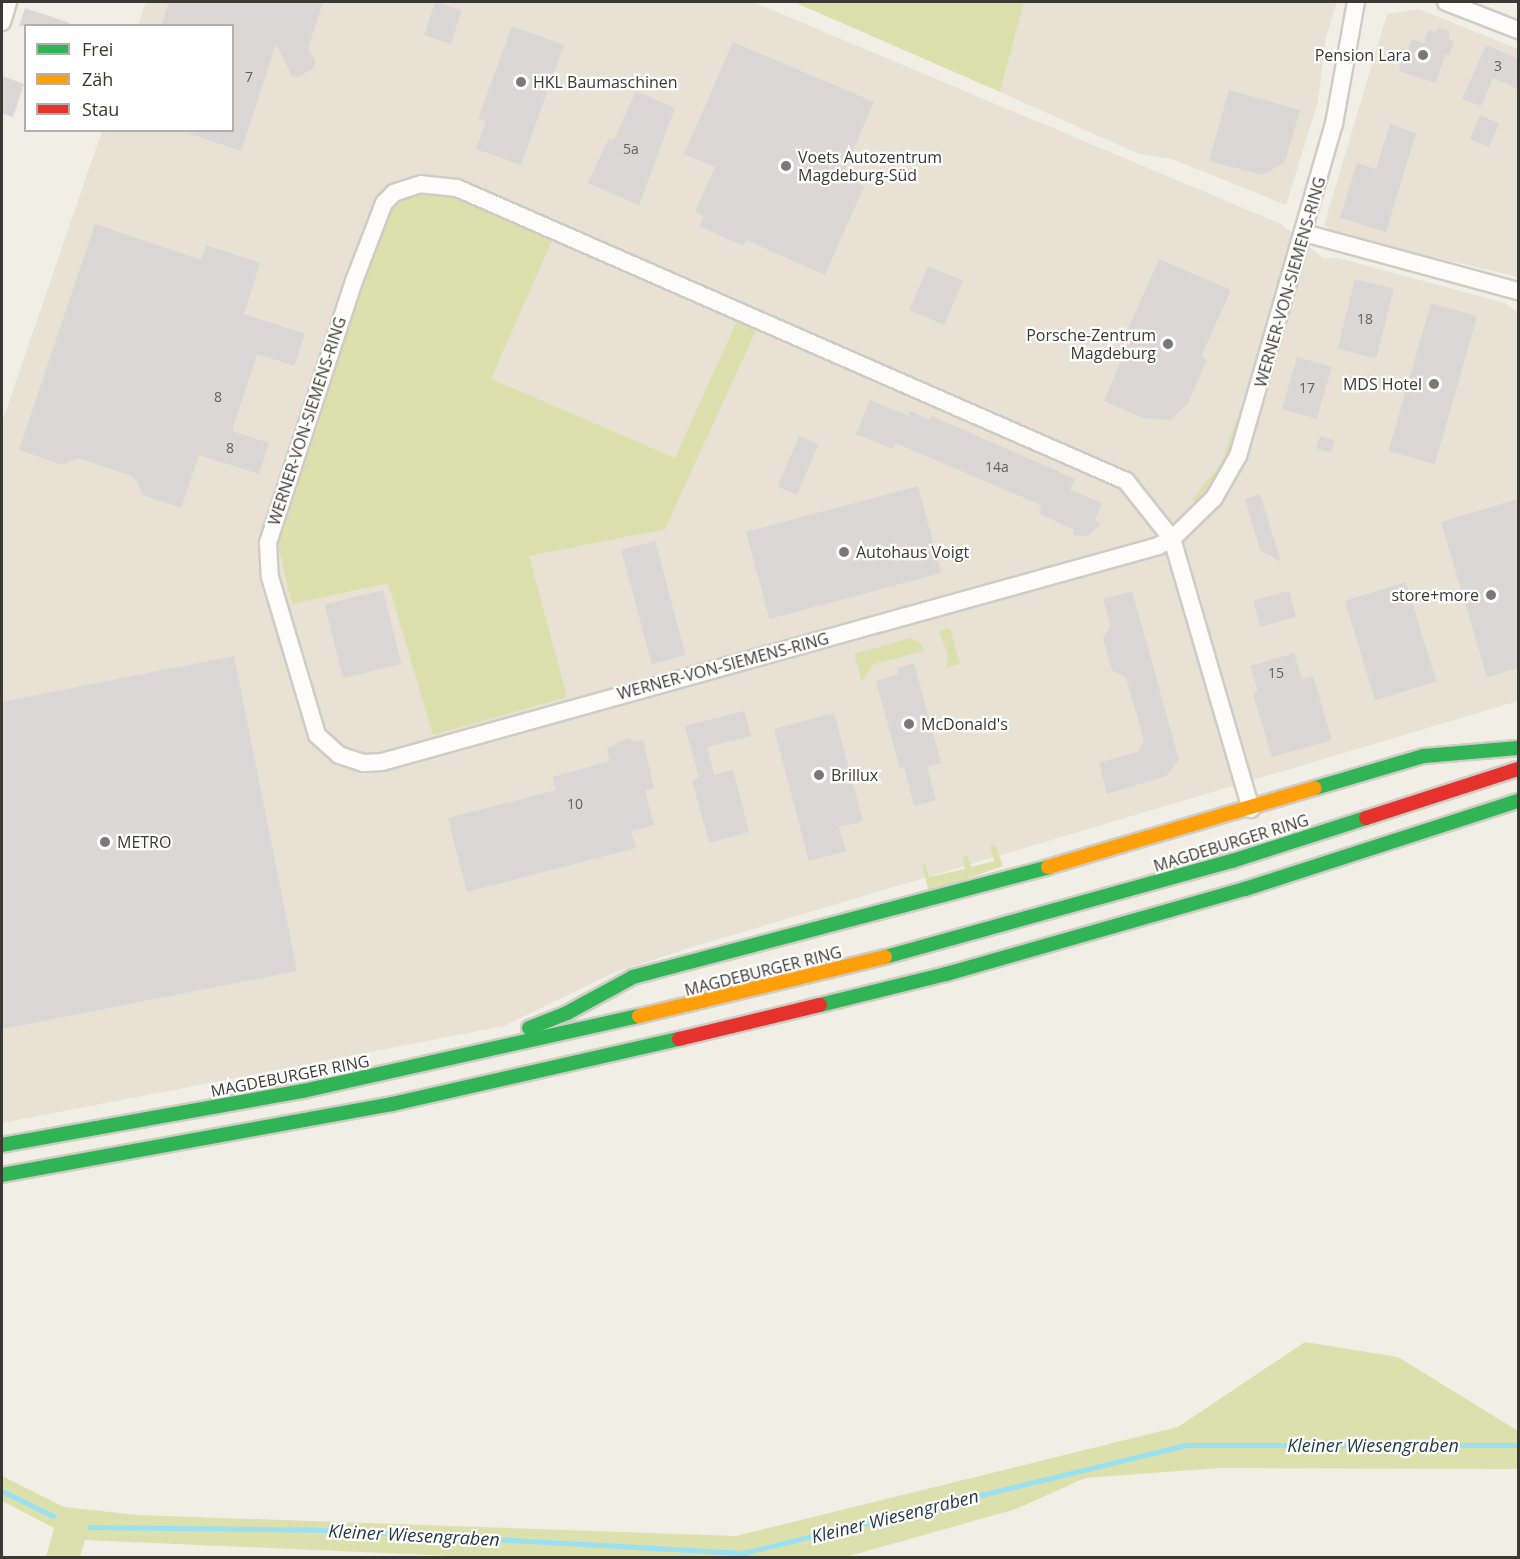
<!DOCTYPE html>
<meta charset="utf-8">
<style>
body{margin:0}
#map{position:relative;width:1520px;height:1559px;overflow:hidden;background:#f1eee6;font-family:"Open Sans",sans-serif}
div>[style]{position:absolute}
.built>*{inset:0;background:#e9e1d3}
.green>*{inset:0;background:#dbe0ac}
.stream>*{height:5px;margin:-2.5px;padding:0 2.5px;transform-origin:2.5px;border-radius:2.5px;background:#9ae0f0}
.building>*{inset:0;background:#dad7d6;transform-origin:0 0}
.roads{filter:drop-shadow(2px 0 #cfccc6) drop-shadow(-2px 0 #cfccc6) drop-shadow(0 2px #cfccc6) drop-shadow(0 -2px #cfccc6)}
.street>*{height:16px;margin:-8px;padding:0 8px;transform-origin:8px;border-radius:8px;background:#fdfcfb}
.fast>*{height:14px;margin:-7px;padding:0 7px;transform-origin:7px;border-radius:7px;background:#30b455}
.slow>*{height:14px;margin:-7px;padding:0 7px;transform-origin:7px;border-radius:7px;background:#ff9f0a}
.jam>*{height:14px;margin:-7px;padding:0 7px;transform-origin:7px;border-radius:7px;background:#e5322d}
.dots>*{width:16px;height:16px;translate:-50% -50%;box-sizing:border-box;border:3px solid #fff;border-radius:50%}
span{translate:-50% -50%;white-space:nowrap;text-align:center;line-height:1.15;-webkit-text-stroke:4.5px #fff;paint-order:stroke}
.number-label{font-size:14px;color:#63605c}
.number-label span{-webkit-text-stroke-width:0}
.poi-label{font-size:16px;color:#3b3933}
.right{translate:-100% -50%;text-align:right}
.left{translate:0 -50%;text-align:left}
.street-label{font-size:16px;color:#3b3933}
.water-label{font-size:18px;color:#233b41;font-style:italic}
.frame{position:absolute;inset:0;border:3px solid #3b3933;pointer-events:none}
.legend{position:absolute;left:24px;top:24px;width:210px;height:108px;box-sizing:border-box;background:#fff;border:2px solid #b1b0ad;margin:0;padding:8px 10px;list-style:none;font-size:18px;color:#3b3933}
.legend li{display:flex;align-items:center;gap:12px;height:30px}
.legend b{width:30px;border:2px solid #b1b0ad}
</style>
<div id="map">
<div class="built">
<div style="clip-path:polygon(146px 2px,753px 2px,1281px 224px,1323px 258px,1338px 258px,1505px 303px,1518px 313px,1518px 701px,699px 945px,613px 973px,504px 1026px,2px 1123px,2px 422px,102px 131px,232px 130px,232px 26px,138px 25px)"></div>
<div style="clip-path:polygon(1024px 2px,1337px 2px,1326px 37px,1318px 101px,1286px 205px,1172px 159px,1139px 154px,1000px 92px)"></div>
<div style="clip-path:polygon(1419px 9px,1518px 49px,1518px 277px,1340px 235px,1324px 225px,1387px 14px)"></div>
</div>
<div class="green">
<div style="clip-path:polygon(794px 2px,1024px 2px,1000px 92px)"></div>
<div style="clip-path:polygon(421px 192px,453px 194px,554px 236px,491px 379px,675px 458px,738px 319px,757px 328px,665px 529px,529px 556px,567px 697px,433px 735px,388px 583px,292px 604px,278px 545px,382px 224px,397px 202px)"></div>
<div style="clip-path:polygon(1236px 420px,1239px 425px,1229px 457px,1213px 484px,1196px 504px,1192px 500px,1222px 462px)"></div>
<div style="clip-path:polygon(950px 628px,960px 664px,946px 668px,948px 655px,939px 631px)"></div>
<div style="clip-path:polygon(910px 638px,920px 642px,924px 651px,874px 664px,862px 681px,854px 654px)"></div>
<div style="clip-path:polygon(995px 845px,1003px 866px,929px 892px,922px 865px,925px 864px,929px 877px,965px 869px,962px 856px,967px 855px,971px 867px,994px 861px,990px 846px)"></div>
<div style="clip-path:polygon(1305px 1342px,1398px 1357px,1518px 1431px,1518px 1469px,1219px 1468px,1085px 1478px,1016px 1509px,842px 1558px,475px 1557px,85px 1540px,80px 1557px,46px 1557px,54px 1528px,2px 1501px,2px 1476px,64px 1507px,137px 1515px,736px 1536px,1178px 1427px)"></div>
</div>
<div class="stream">
<div style="left:2px;top:1491px;width:57px;rotate:26.1deg"></div>
<div style="left:89px;top:1527px;width:242px;rotate:0.7deg"></div>
<div style="left:331px;top:1530px;width:413px;rotate:3.2deg"></div>
<div style="left:743px;top:1553px;width:457px;rotate:-13.7deg"></div>
<div style="left:1187px;top:1445px;width:331px"></div>
</div>
<div class="building">
<div style="clip-path:polygon(169px 2px,323px 2px,308px 48px,316px 62px,313px 69px,297px 77px,292px 76px,276px 44px,241px 151px,187px 133px,232px 130px,232px 26px,161px 26px)"></div>
<div style="left:435px;top:2px;width:28px;height:35px;rotate:18deg"></div>
<div style="clip-path:polygon(25px 8px,70px 23px,69px 26px,19px 26px)"></div>
<div style="clip-path:polygon(512px 26px,564px 45px,521px 165px,476px 149px,486px 121px,478px 119px)"></div>
<div style="clip-path:polygon(1438px 28px,1450px 31px,1448px 39px,1454px 41px,1449px 56px,1445px 54px,1436px 83px,1399px 71px,1403px 49px,1408px 50px,1412px 39px,1424px 43px,1428px 30px,1436px 32px)"></div>
<div style="clip-path:polygon(733px 42px,874px 102px,842px 176px,864px 186px,825px 275px,746px 240px,743px 246px,699px 226px,704px 216px,695px 212px,715px 167px,684px 154px)"></div>
<div style="clip-path:polygon(1486px 45px,1518px 59px,1518px 89px,1493px 78px,1481px 106px,1462px 99px)"></div>
<div style="clip-path:polygon(2px 76px,24px 84px,13px 117px,2px 113px)"></div>
<div style="clip-path:polygon(1229px 90px,1300px 110px,1285px 162px,1262px 175px,1209px 161px)"></div>
<div style="clip-path:polygon(636px 91px,675px 108px,639px 205px,588px 183px,609px 138px,614px 140px)"></div>
<div style="left:1480px;top:115px;width:21px;height:26px;rotate:23deg"></div>
<div style="clip-path:polygon(1390px 124px,1416px 133px,1386px 232px,1340px 218px,1357px 163px,1376px 169px)"></div>
<div style="clip-path:polygon(95px 224px,201px 260px,206px 245px,260px 263px,244px 314px,305px 334px,294px 366px,257px 354px,232px 431px,269px 443px,259px 474px,199px 455px,181px 508px,143px 495px,134px 477px,78px 458px,63px 465px,19px 450px)"></div>
<div style="clip-path:polygon(1159px 259px,1231px 290px,1201px 357px,1207px 360px,1188px 403px,1171px 420px,1143px 418px,1104px 401px,1134px 331px,1128px 329px)"></div>
<div style="left:928px;top:266px;width:38px;height:48px;rotate:23deg"></div>
<div style="left:1355px;top:279px;width:40px;height:72px;rotate:14deg"></div>
<div style="left:1431px;top:303px;width:48px;height:154px;rotate:16deg"></div>
<div style="left:1297px;top:357px;width:36px;height:54px;rotate:16deg"></div>
<div style="clip-path:polygon(870px 400px,908px 416px,910px 411px,930px 420px,932px 416px,1075px 479px,1070px 490px,1102px 503px,1095px 521px,1101px 524px,1087px 536px,1073px 535px,1074px 530px,1039px 513px,1041px 505px,896px 443px,893px 449px,856px 434px)"></div>
<div style="left:799px;top:436px;width:21px;height:55px;rotate:23deg"></div>
<div style="left:1320px;top:436px;width:15px;height:13px;rotate:16deg"></div>
<div style="left:918px;top:486px;width:90px;height:178px;rotate:75deg"></div>
<div style="clip-path:polygon(1260px 494px,1281px 562px,1260px 550px,1245px 499px)"></div>
<div style="clip-path:polygon(1518px 499px,1518px 668px,1487px 677px,1441px 522px)"></div>
<div style="left:655px;top:541px;width:118px;height:35px;rotate:75deg"></div>
<div style="left:1406px;top:582px;width:104px;height:64px;rotate:73deg"></div>
<div style="left:383px;top:590px;width:76px;height:60px;rotate:76deg"></div>
<div style="clip-path:polygon(1132px 591px,1179px 760px,1166px 776px,1107px 794px,1099px 763px,1139px 751px,1144px 740px,1126px 678px,1112px 670px,1103px 638px,1111px 626px,1103px 599px)"></div>
<div style="left:1289px;top:591px;width:27px;height:37px;rotate:75deg"></div>
<div style="clip-path:polygon(1294px 653px,1302px 679px,1313px 676px,1332px 740px,1272px 757px,1253px 694px,1258px 692px,1250px 666px)"></div>
<div style="clip-path:polygon(234px 656px,297px 971px,2px 1029px,2px 702px)"></div>
<div style="clip-path:polygon(914px 663px,941px 763px,927px 767px,936px 800px,914px 806px,904px 767px,900px 768px,876px 681px,899px 674px,897px 668px)"></div>
<div style="clip-path:polygon(744px 711px,751px 736px,707px 747px,714px 775px,733px 770px,749px 832px,709px 843px,692px 780px,699px 778px,685px 726px)"></div>
<div style="clip-path:polygon(834px 713px,863px 821px,839px 827px,846px 851px,809px 861px,774px 729px)"></div>
<div style="clip-path:polygon(627px 738px,635px 742px,643px 740px,654px 788px,645px 790px,654px 825px,631px 831px,636px 848px,467px 892px,448px 818px,556px 790px,552px 777px,610px 761px,607px 749px)"></div>
</div>
<div class="roads">
<div class="street">
<div style="left:1446px;top:2px;width:77px;rotate:21.3deg"></div>
<div style="left:2px;top:22px;width:21px;rotate:-73deg"></div>
<div style="left:1304px;top:233px;width:222px;rotate:15.2deg"></div>
<div style="left:1251px;top:809px;width:281px;rotate:-106.3deg"></div>
<div style="left:1172px;top:539px;width:74px;rotate:-128.4deg"></div>
<div style="left:1126px;top:481px;width:730px;rotate:-156.35deg"></div>
<div style="left:457px;top:188px;width:36px;rotate:-174deg"></div>
<div style="left:421px;top:184px;width:28px;rotate:162deg"></div>
<div style="left:394px;top:193px;width:14px;rotate:135deg"></div>
<div style="left:384px;top:203px;width:84px;rotate:111deg"></div>
<div style="left:354px;top:281px;width:276px;rotate:108.2deg"></div>
<div style="left:268px;top:543px;width:34px;rotate:87deg"></div>
<div style="left:270px;top:577px;width:165px;rotate:73.4deg"></div>
<div style="left:317px;top:735px;width:30px;rotate:42deg"></div>
<div style="left:339px;top:755px;width:26px;rotate:18deg"></div>
<div style="left:364px;top:763px;width:18px;rotate:-3deg"></div>
<div style="left:382px;top:762px;width:806px;rotate:-15.55deg"></div>
<div style="left:1158px;top:546px;width:16px;rotate:-27deg"></div>
<div style="left:1172px;top:539px;width:59px;rotate:-44.3deg"></div>
<div style="left:1214px;top:498px;width:48px;rotate:-60.3deg"></div>
<div style="left:1238px;top:456px;width:346px;rotate:-73.9deg"></div>
<div style="left:1334px;top:124px;width:124px;rotate:-79.8deg"></div>
</div>
<div class="fast">
<div style="left:1315px;top:788px;width:114px;rotate:-16.4deg"></div>
<div style="left:1424px;top:756px;width:94px;rotate:-4.9deg"></div>
<div style="left:885px;top:957px;width:360px;rotate:-15.5deg"></div>
<div style="left:1232px;top:861px;width:141px;rotate:-17.8deg"></div>
<div style="left:820px;top:1005px;width:130px;rotate:-13.8deg"></div>
<div style="left:946px;top:974px;width:311px;rotate:-15.9deg"></div>
<div style="left:1245px;top:889px;width:287px;rotate:-17.9deg"></div>
<div style="left:529px;top:1028px;width:41px;rotate:-21.5deg"></div>
<div style="left:567px;top:1013px;width:75px;rotate:-28.6deg"></div>
<div style="left:633px;top:977px;width:429px;rotate:-14.8deg"></div>
<div style="left:2px;top:1145px;width:306px;rotate:-10.2deg"></div>
<div style="left:303px;top:1091px;width:344px;rotate:-12.6deg"></div>
<div style="left:2px;top:1175px;width:396px;rotate:-10.3deg"></div>
<div style="left:392px;top:1104px;width:294px;rotate:-12.8deg"></div>
</div>
<div class="slow">
<div style="left:1048px;top:867px;width:278px;rotate:-16.5deg"></div>
<div style="left:639px;top:1016px;width:253px;rotate:-13.5deg"></div>
</div>
<div class="jam">
<div style="left:1366px;top:818px;width:160px;rotate:-17.9deg"></div>
<div style="left:679px;top:1039px;width:145px;rotate:-13.6deg"></div>
</div>
</div>
<div class="dots">
<div style="left:1423px;top:55px;background:#7b7872"></div>
<div style="left:521px;top:82px;background:#7b7872"></div>
<div style="left:786px;top:166px;background:#7b7872"></div>
<div style="left:1168px;top:344px;background:#7b7872"></div>
<div style="left:1434px;top:384px;background:#7b7872"></div>
<div style="left:844px;top:552px;background:#7b7872"></div>
<div style="left:1491px;top:595px;background:#7b7872"></div>
<div style="left:909px;top:724px;background:#7b7872"></div>
<div style="left:819px;top:775px;background:#7b7872"></div>
<div style="left:105px;top:842px;background:#7b7872"></div>
</div>
<div class="number-label">
<span style="left:1498px;top:66px">3</span>
<span style="left:249px;top:77px">7</span>
<span style="left:631px;top:149px">5a</span>
<span style="left:1365px;top:319px">18</span>
<span style="left:1307px;top:388px">17</span>
<span style="left:218px;top:397px">8</span>
<span style="left:230px;top:448px">8</span>
<span style="left:997px;top:467px">14a</span>
<span style="left:1276px;top:673px">15</span>
<span style="left:575px;top:804px">10</span>
</div>
<div class="poi-label">
<span class="right" style="left:1411px;top:55px">Pension Lara</span>
<span class="left" style="left:533px;top:82px">HKL Baumaschinen</span>
<span class="left" style="left:798px;top:166px">Voets Autozentrum<br>Magdeburg-Süd</span>
<span class="right" style="left:1156px;top:344px">Porsche-Zentrum<br>Magdeburg</span>
<span class="right" style="left:1422px;top:384px">MDS Hotel</span>
<span class="left" style="left:856px;top:552px">Autohaus Voigt</span>
<span class="right" style="left:1479px;top:595px">store+more</span>
<span class="left" style="left:921px;top:724px">McDonald's</span>
<span class="left" style="left:831px;top:775px">Brillux</span>
<span class="left" style="left:117px;top:842px">METRO</span>
</div>
<div class="street-label">
<span style="left:1290px;top:282px;rotate:-74deg">WERNER-VON-SIEMENS-RING</span>
<span style="left:307px;top:421px;rotate:-72deg">WERNER-VON-SIEMENS-RING</span>
<span style="left:723px;top:666px;rotate:-15deg">WERNER-VON-SIEMENS-RING</span>
<span style="left:1231px;top:843px;rotate:-17deg">MAGDEBURGER RING</span>
<span style="left:763px;top:971px;rotate:-14deg">MAGDEBURGER RING</span>
<span style="left:290px;top:1076px;rotate:-11deg">MAGDEBURGER RING</span>
</div>
<div class="water-label">
<span style="left:1373px;top:1445px">Kleiner Wiesengraben</span>
<span style="left:895px;top:1516px;rotate:-14deg">Kleiner Wiesengraben</span>
<span style="left:414px;top:1535px;rotate:3deg">Kleiner Wiesengraben</span>
</div>
<div class="frame"></div>
<ul class="legend">
<li><b style="height:8px;background:#30b455"></b>Frei</li>
<li><b style="height:8px;background:#ff9f0a"></b>Zäh</li>
<li><b style="height:8px;background:#e5322d"></b>Stau</li>
</ul>
</div>
